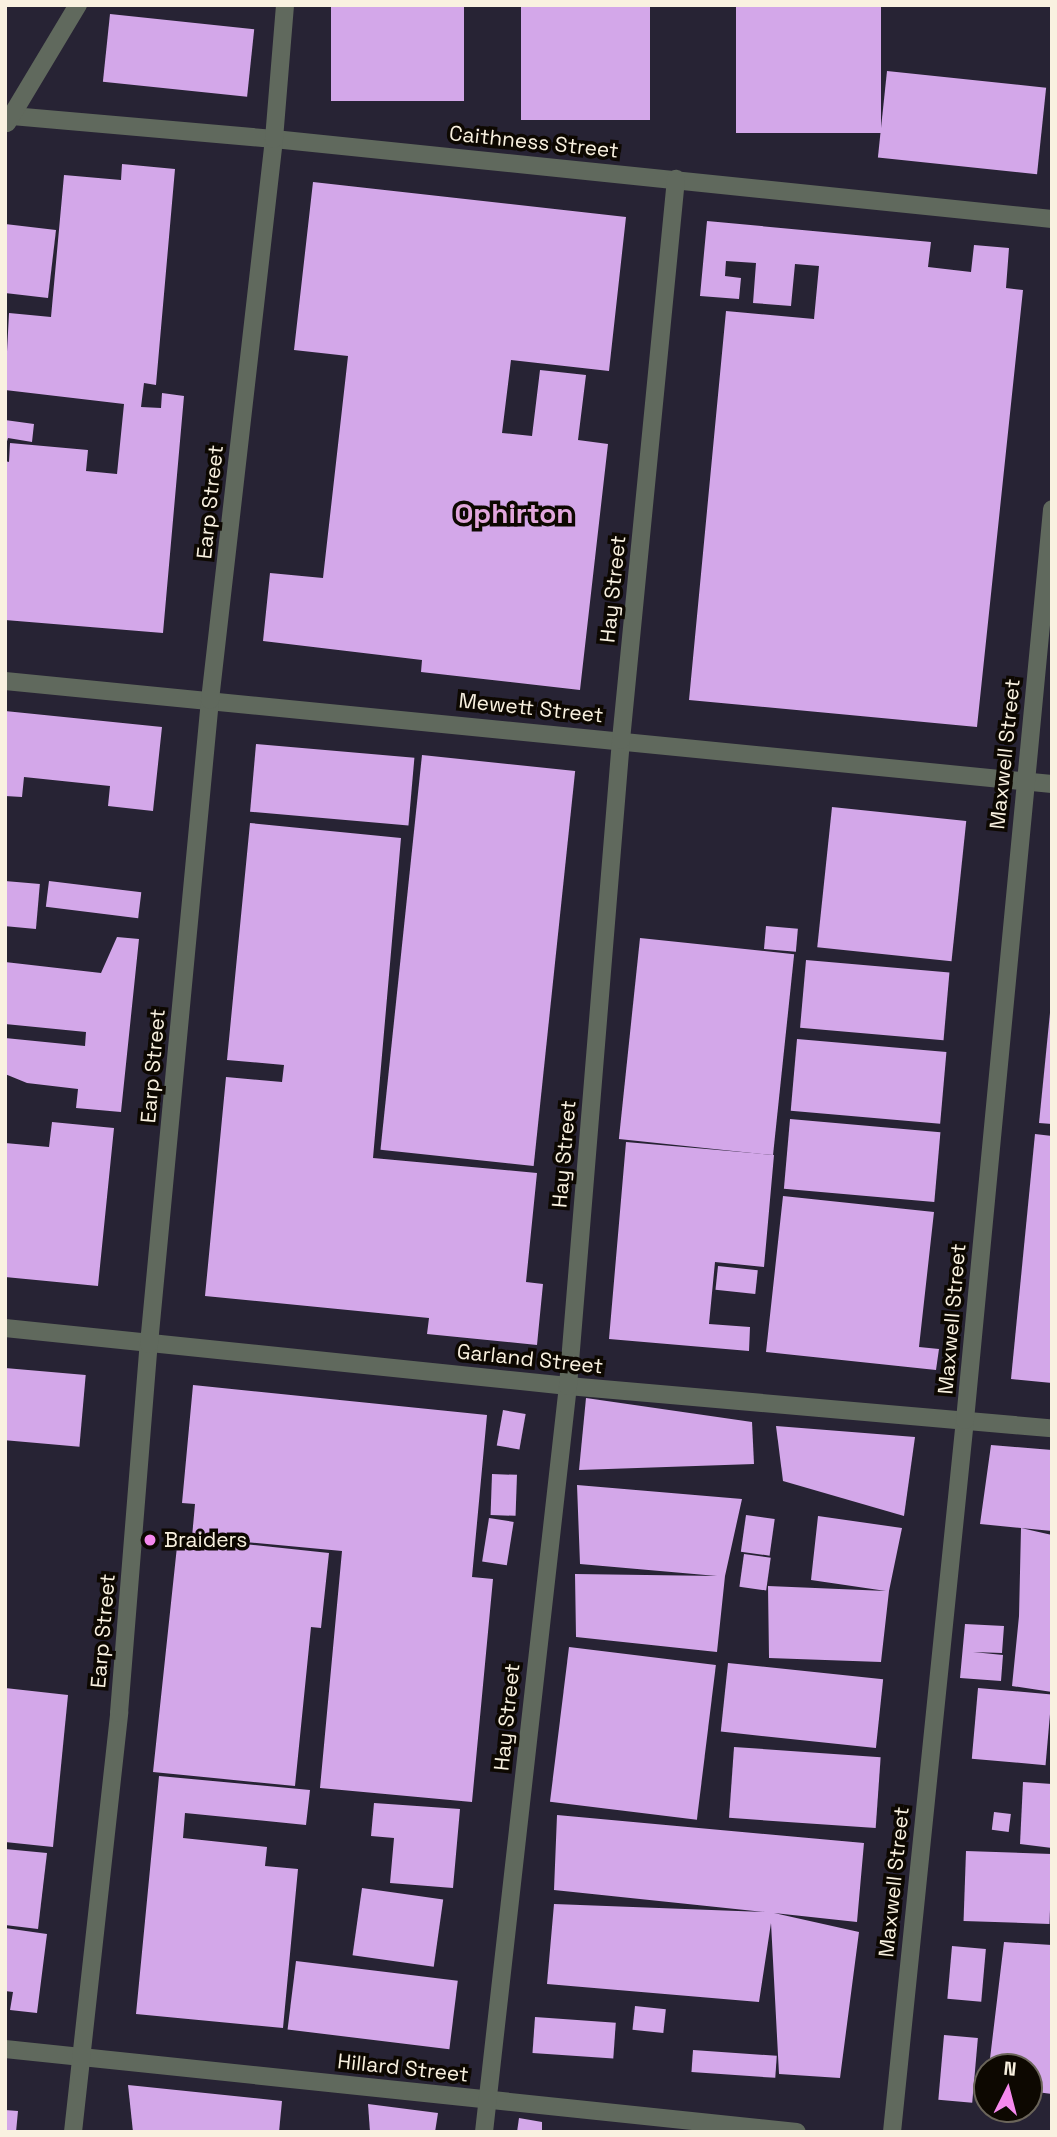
<!DOCTYPE html>
<style>
body{margin:0}
#map{position:relative;width:1057px;height:2137px;overflow:hidden;background:#291d00;font-family:"Space Grotesk",sans-serif}
div>[style]{position:absolute}
.industrial>*{inset:0;background:#272334}
.building>*{inset:0;background:#d3a7e9;transform-origin:0 0}
.minor>*{height:18px;margin:-9px;padding:0 9px;transform-origin:9px;border-radius:9px;background:#60695d}
.dots>*{width:19px;height:19px;translate:-50% -50%;box-sizing:border-box;border:4px solid #0d0801;border-radius:50%}
span{translate:-50% -50%;white-space:nowrap;text-align:center;line-height:1.15;-webkit-text-stroke:7px #0d0801;paint-order:stroke}
.street-label{font-size:21px;color:#f9f1e0}
.poi-label{font-size:21px;color:#f9f1e0}
.left{translate:0 -50%;text-align:left}
.district-label{font-size:28px;color:#e3a7dd;font-weight:700}
.frame{position:absolute;inset:0;border:7px solid #f9f1e0;pointer-events:none}
.north{position:absolute;left:973px;top:2053px;width:70px;height:70px;box-sizing:border-box;background:#0d0801;border:2px solid #6b655a;border-radius:50%;rotate:6deg;font-size:19px;font-weight:700;line-height:28px;text-align:center;color:#f9f1e0}
.north::after{content:'';display:block;margin:auto;width:24px;height:32px;background:#f689ee;clip-path:polygon(50% 0,100% 100%,50% 72%,0 100%)}
</style>
<div id="map">
<div class="industrial">
<div style="clip-path:polygon(evenodd,5px 5px,1052px 5px,1052px 2132px,5px 2132px,5px 5px,987px 2067px,1029px 2067px,1029px 2109px,987px 2109px,987px 2067px)"></div>
</div>
<div class="building">
<div style="left:331px;top:5px;width:133px;height:96px"></div>
<div style="left:521px;top:5px;width:129px;height:115px"></div>
<div style="left:736px;top:5px;width:145px;height:128px"></div>
<div style="left:110px;top:14px;width:145px;height:68px;rotate:6deg"></div>
<div style="left:887px;top:71px;width:160px;height:87px;rotate:6deg"></div>
<div style="clip-path:polygon(122px 164px,175px 169px,156px 385px,144px 383px,141px 407px,161px 408px,162px 393px,184px 396px,163px 633px,5px 620px,5px 461px,9px 462px,10px 443px,88px 450px,86px 471px,117px 474px,124px 404px,5px 390px,9px 313px,51px 317px,64px 175px,121px 180px)"></div>
<div style="clip-path:polygon(313px 182px,626px 217px,609px 371px,511px 360px,502px 433px,532px 436px,540px 370px,586px 375px,578px 440px,608px 444px,580px 690px,421px 672px,422px 660px,263px 641px,270px 573px,323px 578px,348px 356px,294px 350px)"></div>
<div style="clip-path:polygon(707px 221px,931px 242px,928px 267px,971px 272px,974px 245px,1009px 248px,1006px 288px,1023px 290px,977px 727px,689px 700px,726px 311px,814px 319px,819px 266px,795px 264px,791px 306px,753px 303px,756px 263px,726px 261px,725px 276px,741px 278px,739px 299px,700px 296px)"></div>
<div style="clip-path:polygon(5px 224px,56px 230px,48px 298px,5px 293px)"></div>
<div style="clip-path:polygon(5px 420px,34px 424px,32px 442px,8px 438px,5px 448px)"></div>
<div style="clip-path:polygon(5px 711px,162px 727px,153px 811px,108px 806px,110px 786px,24px 777px,22px 797px,5px 796px)"></div>
<div style="left:256px;top:744px;width:159px;height:68px;rotate:5deg"></div>
<div style="left:422px;top:755px;width:154px;height:397px;rotate:6deg"></div>
<div style="left:832px;top:807px;width:135px;height:141px;rotate:6deg"></div>
<div style="clip-path:polygon(250px 823px,401px 838px,373px 1158px,537px 1173px,526px 1282px,543px 1284px,537px 1345px,427px 1334px,429px 1318px,205px 1296px,226px 1077px,282px 1082px,284px 1065px,227px 1060px)"></div>
<div style="left:5px;top:881px;width:35px;height:45px;rotate:5deg"></div>
<div style="left:49px;top:881px;width:93px;height:26px;rotate:7deg"></div>
<div style="left:766px;top:926px;width:32px;height:23px;rotate:5deg"></div>
<div style="clip-path:polygon(117px 937px,139px 939px,121px 1112px,76px 1108px,78px 1089px,27px 1083px,5px 1074px,5px 1038px,85px 1046px,86px 1032px,5px 1024px,5px 962px,101px 973px)"></div>
<div style="left:640px;top:938px;width:155px;height:202px;rotate:6deg"></div>
<div style="left:806px;top:960px;width:144px;height:68px;rotate:5deg"></div>
<div style="clip-path:polygon(1050px 1013px,1052px 1013px,1052px 1124px,1039px 1123px)"></div>
<div style="left:797px;top:1039px;width:150px;height:72px;rotate:5deg"></div>
<div style="left:790px;top:1119px;width:151px;height:70px;rotate:5deg"></div>
<div style="clip-path:polygon(52px 1122px,114px 1128px,98px 1286px,5px 1277px,5px 1143px,49px 1147px)"></div>
<div style="clip-path:polygon(1035px 1134px,1052px 1136px,1052px 1383px,1011px 1379px)"></div>
<div style="clip-path:polygon(626px 1142px,774px 1155px,764px 1267px,715px 1262px,709px 1324px,750px 1327px,749px 1351px,609px 1339px)"></div>
<div style="clip-path:polygon(783px 1196px,934px 1212px,919px 1347px,939px 1349px,936px 1370px,766px 1352px)"></div>
<div style="left:718px;top:1266px;width:40px;height:24px;rotate:6deg"></div>
<div style="left:5px;top:1368px;width:81px;height:72px;rotate:5deg"></div>
<div style="clip-path:polygon(193px 1385px,487px 1415px,472px 1577px,493px 1579px,472px 1802px,320px 1788px,342px 1551px,192px 1537px,195px 1504px,182px 1503px)"></div>
<div style="clip-path:polygon(586px 1398px,752px 1422px,754px 1464px,579px 1470px)"></div>
<div style="left:503px;top:1410px;width:23px;height:36px;rotate:10deg"></div>
<div style="clip-path:polygon(776px 1426px,915px 1437px,904px 1516px,783px 1481px)"></div>
<div style="clip-path:polygon(991px 1445px,1052px 1450px,1052px 1531px,1021px 1528px,1052px 1535px,1052px 1692px,1012px 1686px,1019px 1616px,1021px 1528px,980px 1524px)"></div>
<div style="left:492px;top:1474px;width:25px;height:41px;rotate:2deg"></div>
<div style="clip-path:polygon(577px 1485px,742px 1499px,725px 1576px,717px 1652px,576px 1637px,575px 1574px,717px 1576px,580px 1564px)"></div>
<div style="left:746px;top:1515px;width:29px;height:37px;rotate:8deg"></div>
<div style="clip-path:polygon(818px 1516px,902px 1528px,889px 1591px,881px 1662px,769px 1658px,768px 1586px,886px 1591px,811px 1580px)"></div>
<div style="left:489px;top:1518px;width:25px;height:44px;rotate:9deg"></div>
<div style="clip-path:polygon(178px 1537px,329px 1553px,321px 1628px,311px 1627px,295px 1786px,153px 1772px)"></div>
<div style="left:744px;top:1554px;width:27px;height:33px;rotate:8deg"></div>
<div style="clip-path:polygon(965px 1624px,1004px 1626px,1002px 1653px,973px 1652px,1003px 1655px,1001px 1681px,960px 1678px)"></div>
<div style="left:569px;top:1647px;width:148px;height:156px;rotate:7deg"></div>
<div style="left:728px;top:1663px;width:156px;height:69px;rotate:6deg"></div>
<div style="clip-path:polygon(5px 1688px,68px 1695px,53px 1847px,5px 1842px)"></div>
<div style="left:978px;top:1688px;width:74px;height:71px;rotate:5deg"></div>
<div style="left:734px;top:1747px;width:147px;height:71px;rotate:4deg"></div>
<div style="clip-path:polygon(159px 1776px,310px 1790px,306px 1825px,185px 1813px,183px 1838px,267px 1847px,265px 1866px,298px 1869px,283px 2028px,136px 2014px)"></div>
<div style="clip-path:polygon(1023px 1782px,1052px 1784px,1052px 1848px,1020px 1844px)"></div>
<div style="clip-path:polygon(374px 1803px,460px 1809px,453px 1888px,390px 1883px,394px 1838px,371px 1836px)"></div>
<div style="left:994px;top:1812px;width:17px;height:18px;rotate:7deg"></div>
<div style="clip-path:polygon(557px 1815px,864px 1843px,857px 1922px,774px 1913px,859px 1932px,840px 2078px,779px 2074px,771px 1923px,759px 2002px,547px 1984px,554px 1904px,765px 1912px,554px 1890px)"></div>
<div style="clip-path:polygon(5px 1849px,47px 1853px,38px 1929px,5px 1925px)"></div>
<div style="left:966px;top:1851px;width:86px;height:70px;rotate:2deg"></div>
<div style="left:362px;top:1888px;width:82px;height:68px;rotate:8deg"></div>
<div style="clip-path:polygon(5px 1928px,47px 1934px,37px 2013px,10px 2010px,13px 1992px,5px 1991px)"></div>
<div style="clip-path:polygon(1004px 1942px,1052px 1945px,1052px 2094px,1029px 2091px,1029px 2067px,989px 2067px)"></div>
<div style="left:952px;top:1946px;width:34px;height:53px;rotate:5deg"></div>
<div style="left:296px;top:1961px;width:163px;height:69px;rotate:7deg"></div>
<div style="left:635px;top:2006px;width:31px;height:24px;rotate:6deg"></div>
<div style="left:535px;top:2017px;width:81px;height:36px;rotate:4deg"></div>
<div style="left:944px;top:2035px;width:34px;height:65px;rotate:5deg"></div>
<div style="left:693px;top:2050px;width:84px;height:22px;rotate:4deg"></div>
<div style="clip-path:polygon(128px 2085px,282px 2101px,279px 2132px,133px 2132px)"></div>
<div style="clip-path:polygon(368px 2104px,438px 2113px,435px 2132px,370px 2132px)"></div>
<div style="clip-path:polygon(5px 2110px,18px 2111px,16px 2132px,5px 2132px)"></div>
<div style="clip-path:polygon(519px 2118px,542px 2122px,542px 2132px,517px 2132px)"></div>
</div>
<div class="minor">
<div style="left:12px;top:116px;width:263px;rotate:5deg"></div>
<div style="left:274px;top:139px;width:782px;rotate:5.87deg"></div>
<div style="left:7px;top:123px;width:138px;rotate:-59deg"></div>
<div style="left:5px;top:681px;width:1052px;rotate:5.62deg"></div>
<div style="left:5px;top:1328px;width:566px;rotate:5.88deg"></div>
<div style="left:568px;top:1386px;width:486px;rotate:5deg"></div>
<div style="left:5px;top:2049px;width:796px;rotate:5.98deg"></div>
<div style="left:73px;top:2132px;width:422px;rotate:-83.7deg"></div>
<div style="left:119px;top:1713px;width:370px;rotate:-85.4deg"></div>
<div style="left:149px;top:1344px;width:647px;rotate:-84.59deg"></div>
<div style="left:210px;top:700px;width:565px;rotate:-83.49deg"></div>
<div style="left:274px;top:139px;width:134px;rotate:-85.3deg"></div>
<div style="left:484px;top:2132px;width:751px;rotate:-83.58deg"></div>
<div style="left:568px;top:1386px;width:648px;rotate:-85.31deg"></div>
<div style="left:621px;top:740px;width:564px;rotate:-84.4deg"></div>
<div style="left:892px;top:2132px;width:716px;rotate:-84.15deg"></div>
<div style="left:965px;top:1420px;width:915px;rotate:-84.54deg"></div>
</div>
<div class="dots">
<div style="left:150px;top:1540px;background:#f689ee"></div>
</div>
<div class="street-label">
<span style="left:534px;top:142px;rotate:6deg">Caithness Street</span>
<span style="left:210px;top:502px;rotate:-84deg">Earp Street</span>
<span style="left:613px;top:589px;rotate:-84deg">Hay Street</span>
<span style="left:531px;top:708px;rotate:6deg">Mewett Street</span>
<span style="left:1005px;top:754px;rotate:-84deg">Maxwell Street</span>
<span style="left:153px;top:1066px;rotate:-85deg">Earp Street</span>
<span style="left:564px;top:1154px;rotate:-85deg">Hay Street</span>
<span style="left:952px;top:1319px;rotate:-85deg">Maxwell Street</span>
<span style="left:530px;top:1359px;rotate:6deg">Garland Street</span>
<span style="left:103px;top:1631px;rotate:-85deg">Earp Street</span>
<span style="left:507px;top:1717px;rotate:-84deg">Hay Street</span>
<span style="left:894px;top:1882px;rotate:-84deg">Maxwell Street</span>
<span style="left:403px;top:2068px;rotate:6deg">Hillard Street</span>
</div>
<div class="poi-label">
<span class="left" style="left:164px;top:1540px">Braiders</span>
</div>
<div class="district-label">
<span style="left:514px;top:513px">Ophirton</span>
</div>
<div class="frame"></div>
<div class="north">N</div>
</div>
